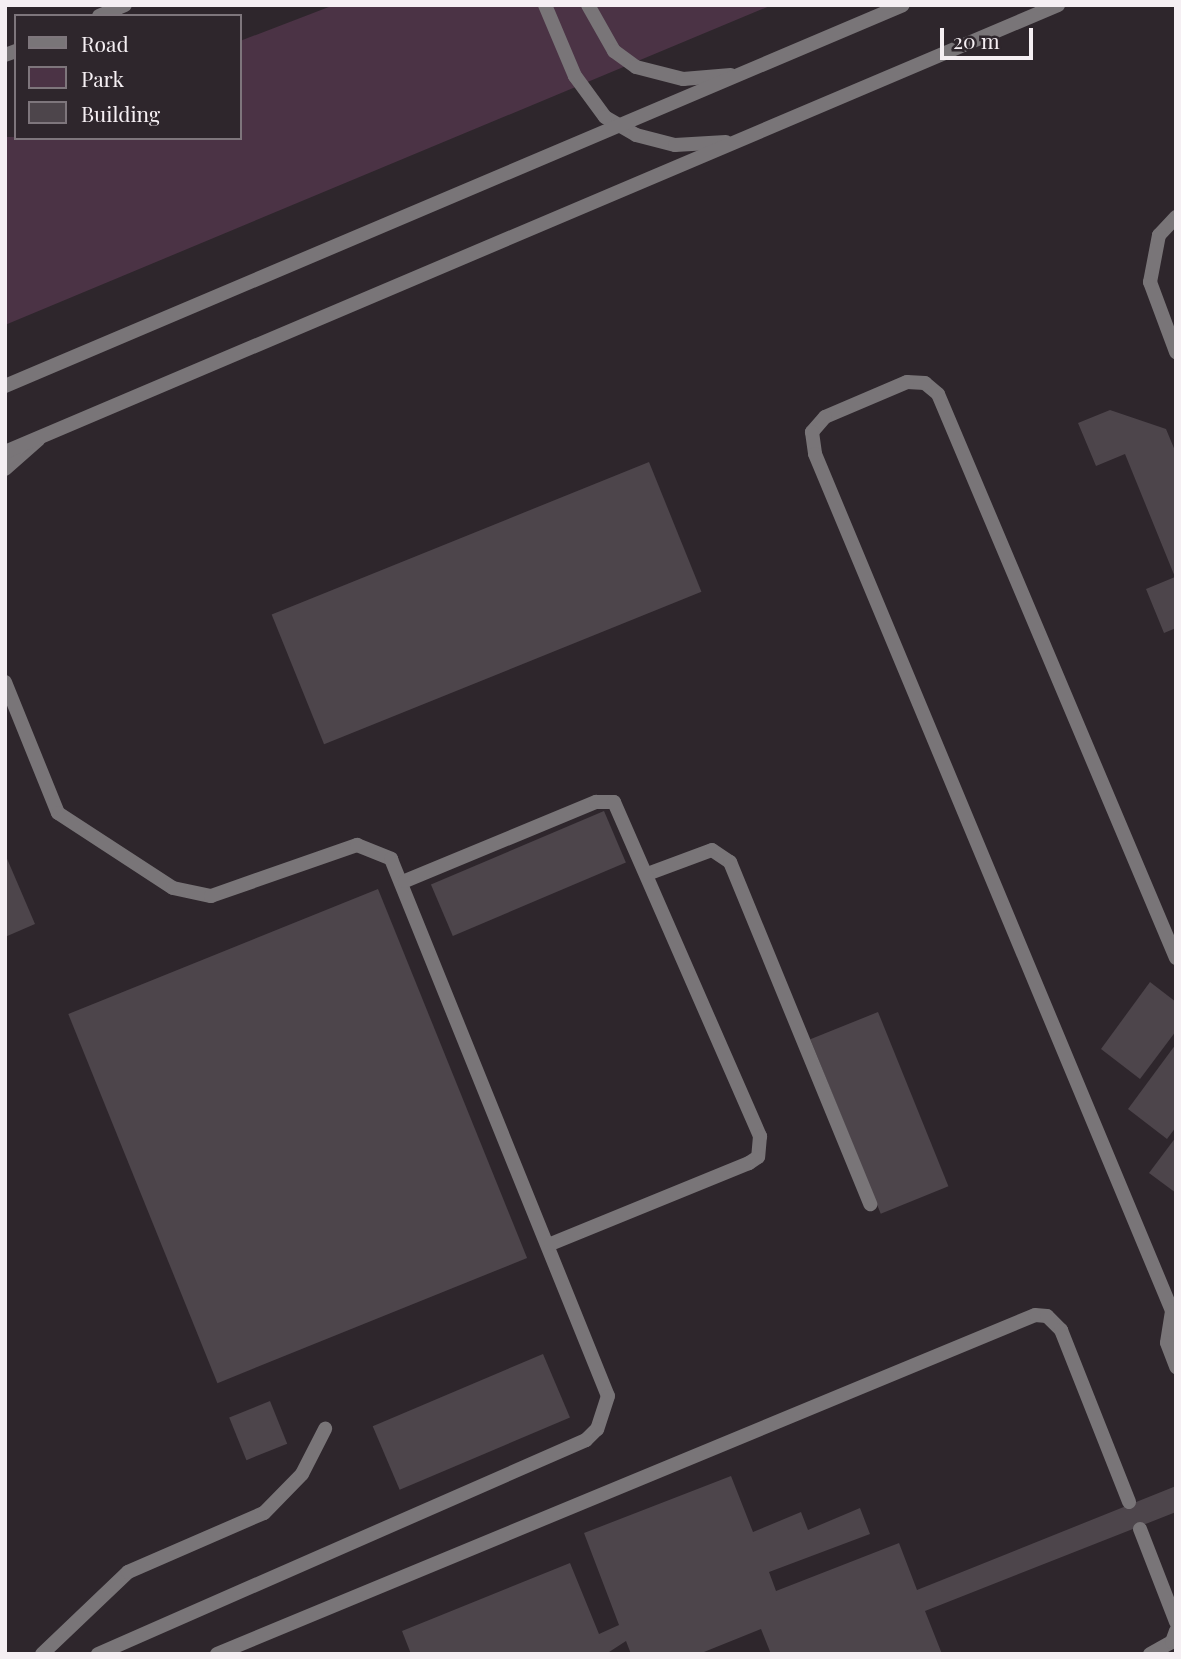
<!DOCTYPE html>
<style>
body{margin:0}
#map{position:relative;width:1181px;height:1659px;overflow:hidden;background:#2e262c;font-family:"Playfair Display",serif}
div>[style]{position:absolute}
.green>*{inset:0;background:#4b3345}
.building>*{inset:0;background:#4d454b;transform-origin:0 0}
.service>*{height:14px;margin:-7px;padding:0 7px;transform-origin:7px;border-radius:7px;background:#797578}
.minor>*{height:14px;margin:-7px;padding:0 7px;transform-origin:7px;border-radius:7px;background:#797578}
span{translate:-50% -50%;white-space:nowrap;text-align:center;line-height:1.15;-webkit-text-stroke:5px #2e262c;paint-order:stroke}
.frame{position:absolute;inset:0;border:7px solid #f5eff3;pointer-events:none}
.legend{position:absolute;left:14px;top:14px;width:228px;height:126px;box-sizing:border-box;background:#2e262c;border:2px solid #7e767c;margin:0;padding:9px 12px;list-style:none;font-size:21px;color:#f5eff3}
.legend li{display:flex;align-items:center;gap:14px;height:35px}
.legend b{width:35px;border:2px solid #7e767c}
.scale{position:absolute;left:940px;top:28px;width:93px;height:32px;box-sizing:border-box;border:4px solid #f5eff3;border-top:0;padding-left:9px;font-size:21px;line-height:24px;white-space:nowrap;color:#f5eff3;-webkit-text-stroke:5px #2e262c;paint-order:stroke}
</style>
<div id="map">
<div class="green">
<div style="clip-path:polygon(334px 5px,772px 5px,5px 325px,5px 137px,240px 138px,240px 41px)"></div>
</div>
<div class="building">
<div style="clip-path:polygon(1110px 410px,1166px 429px,1176px 453px,1176px 628px,1164px 633px,1146px 589px,1175px 577px,1125px 454px,1096px 466px,1078px 423px)"></div>
<div style="left:649px;top:462px;width:140px;height:407px;rotate:68deg"></div>
<div style="left:604px;top:811px;width:56px;height:188px;rotate:67deg"></div>
<div style="clip-path:polygon(5px 854px,35px 924px,5px 937px)"></div>
<div style="left:378px;top:889px;width:398px;height:334px;rotate:68deg"></div>
<div style="clip-path:polygon(1150px 982px,1176px 1002px,1176px 1031px,1140px 1079px,1101px 1049px)"></div>
<div style="left:878px;top:1012px;width:188px;height:73px;rotate:68deg"></div>
<div style="clip-path:polygon(1176px 1044px,1176px 1127px,1167px 1139px,1128px 1109px)"></div>
<div style="clip-path:polygon(1176px 1137px,1176px 1193px,1149px 1173px)"></div>
<div style="left:543px;top:1354px;width:69px;height:185px;rotate:67deg"></div>
<div style="left:270px;top:1401px;width:46px;height:44px;rotate:68deg"></div>
<div style="clip-path:polygon(731px 1476px,753px 1532px,801px 1512px,808px 1530px,860px 1508px,870px 1534px,769px 1572px,776px 1591px,899px 1543px,917px 1590px,1176px 1486px,1176px 1512px,925px 1611px,942px 1654px,771px 1654px,761px 1629px,699px 1654px,631px 1654px,626px 1641px,606px 1654px,411px 1654px,402px 1631px,570px 1563px,599px 1634px,619px 1625px,584px 1533px)"></div>
</div>
<div class="service">
<div style="left:545px;top:5px;width:77px;rotate:67.1deg"></div>
<div style="left:575px;top:76px;width:51px;rotate:53.8deg"></div>
<div style="left:605px;top:117px;width:36px;rotate:30deg"></div>
<div style="left:636px;top:135px;width:40px;rotate:14.4deg"></div>
<div style="left:675px;top:145px;width:51px;rotate:-3.4deg"></div>
<div style="left:588px;top:5px;width:53px;rotate:60.5deg"></div>
<div style="left:614px;top:51px;width:27px;rotate:36deg"></div>
<div style="left:636px;top:67px;width:49px;rotate:14.3deg"></div>
<div style="left:683px;top:79px;width:48px;rotate:-4.8deg"></div>
<div style="left:99px;top:16px;width:28px;rotate:-23deg"></div>
<div style="left:5px;top:55px;width:12px;rotate:-20deg"></div>
<div style="left:5px;top:469px;width:45px;rotate:-41.4deg"></div>
<div style="left:5px;top:682px;width:141px;rotate:68deg"></div>
<div style="left:58px;top:813px;width:137px;rotate:33.1deg"></div>
<div style="left:173px;top:888px;width:39px;rotate:12deg"></div>
<div style="left:211px;top:896px;width:155px;rotate:-19.3deg"></div>
<div style="left:357px;top:845px;width:37px;rotate:22deg"></div>
<div style="left:391px;top:859px;width:579px;rotate:68deg"></div>
<div style="left:608px;top:1396px;width:35px;rotate:108deg"></div>
<div style="left:597px;top:1429px;width:16px;rotate:135deg"></div>
<div style="left:586px;top:1440px;width:533px;rotate:156.32deg"></div>
<div style="left:650px;top:873px;width:66px;rotate:-20.4deg"></div>
<div style="left:712px;top:850px;width:22px;rotate:34deg"></div>
<div style="left:730px;top:862px;width:370px;rotate:67.7deg"></div>
<div style="left:405px;top:881px;width:207px;rotate:-22.5deg"></div>
<div style="left:596px;top:802px;width:18px"></div>
<div style="left:614px;top:802px;width:365px;rotate:66.4deg"></div>
<div style="left:760px;top:1136px;width:21px;rotate:95deg"></div>
<div style="left:758px;top:1157px;width:11px;rotate:146deg"></div>
<div style="left:749px;top:1163px;width:214px;rotate:157.8deg"></div>
<div style="left:1176px;top:958px;width:612px;rotate:-112.88deg"></div>
<div style="left:938px;top:394px;width:17px;rotate:-140deg"></div>
<div style="left:925px;top:383px;width:18px;rotate:-177deg"></div>
<div style="left:907px;top:382px;width:89px;rotate:156.9deg"></div>
<div style="left:825px;top:417px;width:20px;rotate:131deg"></div>
<div style="left:812px;top:432px;width:22px;rotate:82deg"></div>
<div style="left:815px;top:454px;width:928px;rotate:67.38deg"></div>
<div style="left:1172px;top:1311px;width:32px;rotate:99deg"></div>
<div style="left:1167px;top:1343px;width:26px;rotate:69deg"></div>
<div style="left:1140px;top:1529px;width:100px;rotate:68.8deg"></div>
<div style="left:42px;top:1654px;width:119px;rotate:-43.6deg"></div>
<div style="left:128px;top:1572px;width:148px;rotate:-23.5deg"></div>
<div style="left:264px;top:1513px;width:54px;rotate:-45.7deg"></div>
<div style="left:302px;top:1474px;width:51px;rotate:-62.9deg"></div>
<div style="left:217px;top:1654px;width:885px;rotate:-22.51deg"></div>
<div style="left:1035px;top:1315px;width:12px;rotate:5deg"></div>
<div style="left:1047px;top:1316px;width:20px;rotate:45deg"></div>
<div style="left:1061px;top:1330px;width:185px;rotate:68.4deg"></div>
<div style="left:1150px;top:1654px;width:25px;rotate:-29deg"></div>
<div style="left:1172px;top:1642px;width:12px;rotate:-70deg"></div>
</div>
<div class="minor">
<div style="left:1176px;top:217px;width:25px;rotate:133deg"></div>
<div style="left:1159px;top:235px;width:48px;rotate:100.8deg"></div>
<div style="left:1150px;top:282px;width:75px;rotate:69.6deg"></div>
<div style="left:5px;top:386px;width:975px;rotate:-22.99deg"></div>
<div style="left:5px;top:452px;width:1144px;rotate:-23deg"></div>
</div>
<div class="frame"></div>
<ul class="legend">
<li><b style="height:9px;background:#797578"></b>Road</li>
<li><b style="height:19px;background:#4b3345"></b>Park</li>
<li><b style="height:19px;background:#4d454b"></b>Building</li>
</ul>
<div class="scale">20 m</div>
</div>
